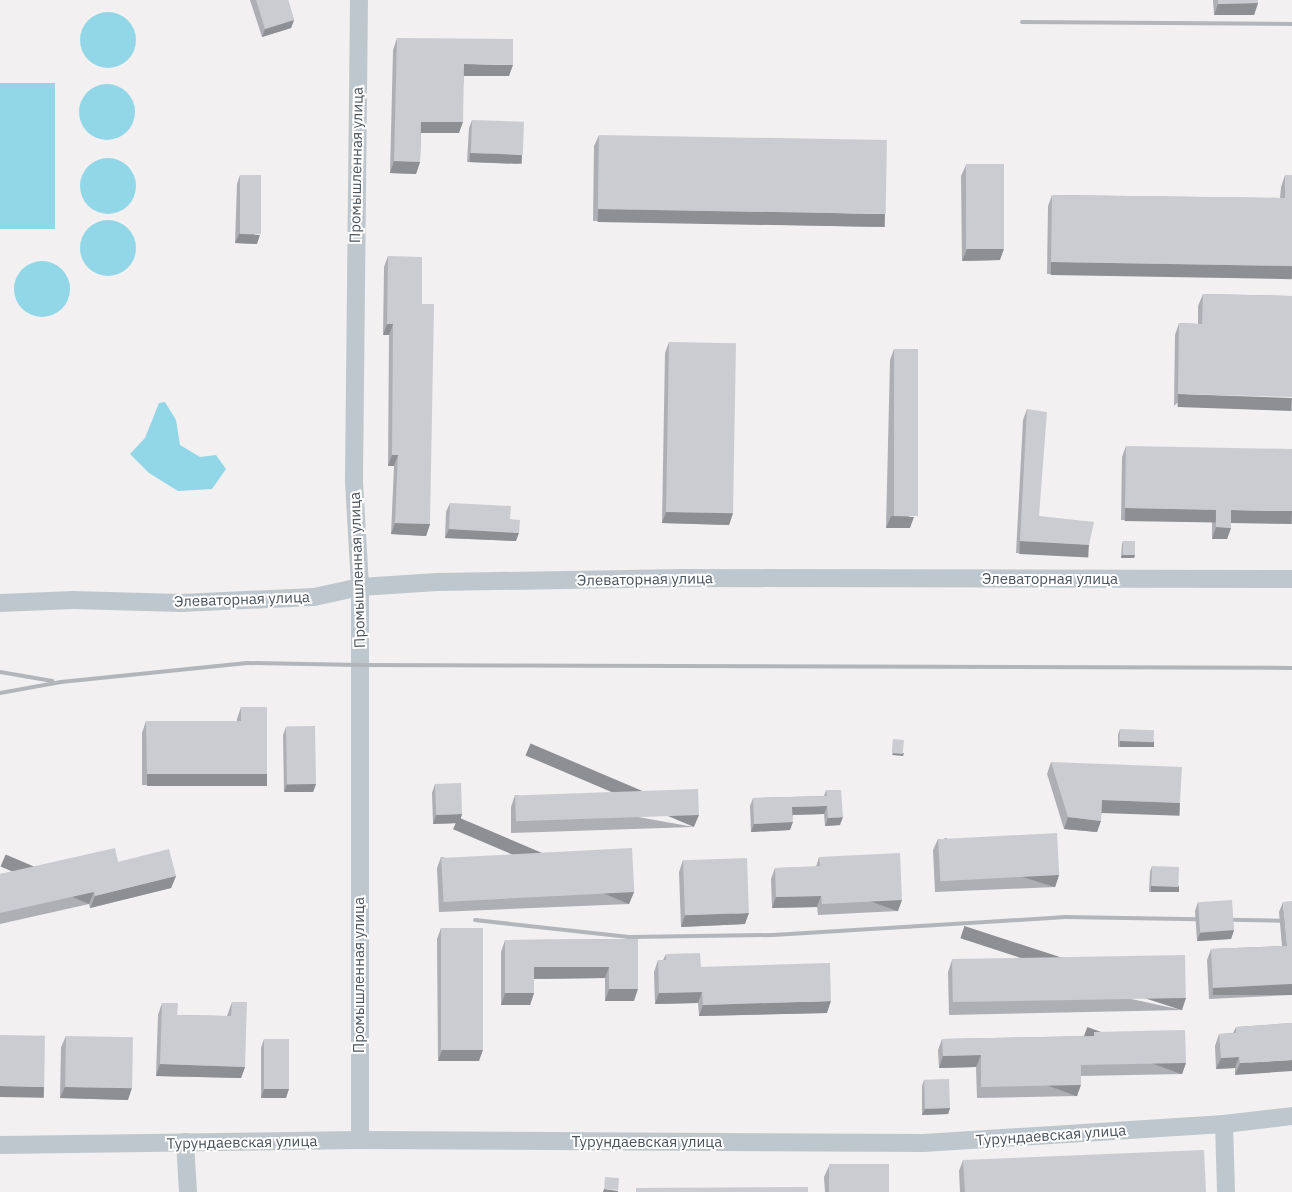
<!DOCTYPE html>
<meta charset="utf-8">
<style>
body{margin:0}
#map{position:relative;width:1292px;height:1192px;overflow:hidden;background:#f2f0f0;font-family:"IBM Plex Sans",sans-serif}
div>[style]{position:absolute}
.water>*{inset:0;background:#91d7e7;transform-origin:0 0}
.round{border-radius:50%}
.minor>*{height:18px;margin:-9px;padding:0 9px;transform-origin:9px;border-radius:9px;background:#bfc7ce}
.rail>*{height:4px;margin:-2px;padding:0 2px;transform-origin:2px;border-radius:2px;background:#b2b5ba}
.wall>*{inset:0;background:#aeafb5}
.shaded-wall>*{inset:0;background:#8d8f93;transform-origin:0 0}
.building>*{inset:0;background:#caccd2;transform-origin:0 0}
span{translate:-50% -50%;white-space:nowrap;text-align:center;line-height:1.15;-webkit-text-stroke:4px #fff;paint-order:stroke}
.street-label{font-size:15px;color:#49535c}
</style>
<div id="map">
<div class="water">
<div class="round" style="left:80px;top:12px;width:56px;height:56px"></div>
<div style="left:0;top:83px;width:55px;height:146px"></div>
<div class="round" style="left:79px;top:84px;width:56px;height:56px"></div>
<div class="round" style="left:80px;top:158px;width:56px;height:56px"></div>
<div class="round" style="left:80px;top:220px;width:56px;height:56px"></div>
<div class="round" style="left:14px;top:261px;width:56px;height:56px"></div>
<div style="clip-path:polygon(165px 402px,176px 420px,180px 445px,200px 457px,216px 455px,226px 469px,212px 489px,178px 491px,149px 473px,130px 454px,145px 438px,159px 403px)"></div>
</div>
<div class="minor">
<div style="left:359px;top:0;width:482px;rotate:90.6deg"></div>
<div style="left:354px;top:482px;width:105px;rotate:86.7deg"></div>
<div style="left:360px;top:587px;width:553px;rotate:90deg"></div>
<div style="left:0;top:603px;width:73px;rotate:-2.4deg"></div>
<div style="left:73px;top:600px;width:108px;rotate:1.6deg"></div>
<div style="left:181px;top:603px;width:133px;rotate:-2.6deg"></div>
<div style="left:314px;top:597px;width:47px;rotate:-12.3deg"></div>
<div style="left:360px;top:587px;width:77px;rotate:-3.7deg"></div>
<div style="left:437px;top:582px;width:247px;rotate:-0.9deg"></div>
<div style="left:684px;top:578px;width:608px;rotate:0.09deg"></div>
<div style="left:1224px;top:1124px;width:68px;rotate:88.3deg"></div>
<div style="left:185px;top:1142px;width:50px;rotate:86.6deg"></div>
<div style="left:0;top:1145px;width:360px;rotate:-0.8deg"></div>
<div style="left:360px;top:1140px;width:563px;rotate:0.31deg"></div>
<div style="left:923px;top:1143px;width:302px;rotate:-3.6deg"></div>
<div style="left:1224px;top:1124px;width:68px;rotate:-6.7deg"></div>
</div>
<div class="rail">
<div style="left:1022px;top:22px;width:270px;rotate:0.4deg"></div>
<div style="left:0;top:672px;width:53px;rotate:9.8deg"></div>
<div style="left:0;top:693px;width:62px;rotate:-10.2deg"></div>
<div style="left:61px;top:682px;width:187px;rotate:-5.8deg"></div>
<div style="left:247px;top:663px;width:112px;rotate:1deg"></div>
<div style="left:359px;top:665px;width:933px;rotate:0.18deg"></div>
<div style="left:475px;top:920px;width:155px;rotate:6.3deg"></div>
<div style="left:629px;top:937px;width:144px;rotate:-0.8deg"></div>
<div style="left:773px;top:935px;width:293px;rotate:-3.5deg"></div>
<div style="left:1065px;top:917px;width:227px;rotate:1deg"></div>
</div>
<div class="wall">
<div style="clip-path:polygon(250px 0,288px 0,294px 20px,291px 28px,262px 37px)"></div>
<div style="clip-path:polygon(1213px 0,1258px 0,1258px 3px,1254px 15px,1214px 15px)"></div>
<div style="clip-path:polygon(397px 38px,509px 76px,464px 76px,459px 133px,421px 133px,420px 162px,416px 174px,390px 173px,393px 50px)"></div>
<div style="clip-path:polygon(472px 120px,519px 164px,467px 162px,469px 128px)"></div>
<div style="clip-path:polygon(599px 135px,881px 227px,593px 221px,594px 146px)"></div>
<div style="clip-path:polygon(966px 165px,1000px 260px,962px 261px,961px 176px)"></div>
<div style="clip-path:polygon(240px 175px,257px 244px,235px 243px,237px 184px)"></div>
<div style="clip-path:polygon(1285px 175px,1292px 175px,1292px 278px,1047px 274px,1048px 206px,1052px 195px,1280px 198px,1281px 187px)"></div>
<div style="clip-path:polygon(388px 256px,422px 304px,430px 524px,426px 536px,391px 534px,394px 466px,388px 466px,389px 335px,383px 335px,384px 267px)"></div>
<div style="clip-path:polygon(1203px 294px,1292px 296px,1174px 406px,1175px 335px,1179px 323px,1198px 324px,1198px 306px)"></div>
<div style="clip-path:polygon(669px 342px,733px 513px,729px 525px,662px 523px,665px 353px)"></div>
<div style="clip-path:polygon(894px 349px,910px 528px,886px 528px,890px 360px)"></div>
<div style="clip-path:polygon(1027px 409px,1039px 516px,1089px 545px,1085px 557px,1016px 553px,1023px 420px)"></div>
<div style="clip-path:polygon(1126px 446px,1231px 522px,1231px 528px,1227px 539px,1212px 539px,1212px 522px,1121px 520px,1122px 457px)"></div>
<div style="clip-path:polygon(450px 503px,510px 519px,516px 541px,445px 538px,446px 512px)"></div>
<div style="clip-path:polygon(1123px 541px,1135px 555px,1134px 558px,1121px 558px,1122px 544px)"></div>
<div style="clip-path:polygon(241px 707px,263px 785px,142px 785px,142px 733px,146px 721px,237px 721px,237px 719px)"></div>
<div style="clip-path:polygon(286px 727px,316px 784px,313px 792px,284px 792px,283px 735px)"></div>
<div style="clip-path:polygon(1120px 729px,1152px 747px,1118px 747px,1118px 735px)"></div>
<div style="clip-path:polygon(1051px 762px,1180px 803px,1176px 815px,1102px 812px,1097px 832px,1064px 829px,1047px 774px)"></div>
<div style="clip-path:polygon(435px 784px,462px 814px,459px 823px,433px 824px,432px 793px)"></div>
<div style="clip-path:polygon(826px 790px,840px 825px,825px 826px,824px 814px,793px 815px,790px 830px,751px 832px,750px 806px,753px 798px,824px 796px)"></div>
<div style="clip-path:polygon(515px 795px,694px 827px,511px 833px,511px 807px)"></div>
<div style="clip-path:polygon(938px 839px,1059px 875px,1055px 887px,935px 892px,933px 850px)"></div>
<div style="clip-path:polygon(441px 857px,634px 892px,629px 904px,439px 912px,437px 868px)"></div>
<div style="clip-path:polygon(819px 857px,898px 911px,818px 915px,817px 907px,772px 908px,771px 879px,775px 868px,816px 867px)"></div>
<div style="clip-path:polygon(683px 860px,745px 924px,681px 927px,679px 872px)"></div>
<div style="clip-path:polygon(118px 862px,176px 876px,171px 888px,90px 908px,89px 904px,0 924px,0 874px)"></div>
<div style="clip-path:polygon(1152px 866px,1179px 886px,1177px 892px,1149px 892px,1150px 872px)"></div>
<div style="clip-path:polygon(1198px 902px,1234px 930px,1231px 939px,1197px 941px,1195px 911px)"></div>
<div style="clip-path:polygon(1283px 902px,1292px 995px,1209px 999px,1207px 960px,1211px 949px,1282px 946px,1279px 912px)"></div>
<div style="clip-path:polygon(441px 928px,479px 1061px,438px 1061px,437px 939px)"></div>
<div style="clip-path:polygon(638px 939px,634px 1001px,605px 1001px,605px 978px,534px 979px,534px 993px,530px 1005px,501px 1005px,501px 952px,505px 940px)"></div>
<div style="clip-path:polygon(666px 954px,701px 967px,827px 1013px,699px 1016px,698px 1003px,655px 1004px,654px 972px,658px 960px,663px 960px)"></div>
<div style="clip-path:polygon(952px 960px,1182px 1010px,949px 1015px,948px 972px)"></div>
<div style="clip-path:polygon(232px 1002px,245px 1067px,241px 1078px,156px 1076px,158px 1015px,162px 1003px,177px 1015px,227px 1016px,228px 1013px)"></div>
<div style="clip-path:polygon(1292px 1023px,1235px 1075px,1235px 1068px,1216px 1069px,1215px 1046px,1219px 1034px,1233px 1033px,1236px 1027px)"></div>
<div style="clip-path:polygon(1094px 1032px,1186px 1063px,1182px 1074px,1081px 1076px,1077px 1096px,977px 1098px,976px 1067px,939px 1068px,938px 1050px,942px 1039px,1093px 1036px)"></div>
<div style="clip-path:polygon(66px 1036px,128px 1100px,60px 1098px,61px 1047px)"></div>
<div style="clip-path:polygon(264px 1039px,286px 1098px,261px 1098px,261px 1048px)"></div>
<div style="clip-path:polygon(924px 1080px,950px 1108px,948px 1114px,922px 1115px,922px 1086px)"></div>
<div style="clip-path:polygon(963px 1160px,1206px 1192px,960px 1192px,959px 1171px)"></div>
<div style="clip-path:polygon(829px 1166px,889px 1192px,825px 1192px,824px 1177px)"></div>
</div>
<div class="shaded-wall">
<div style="clip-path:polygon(1258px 3px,1254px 15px,1214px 15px,1218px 4px)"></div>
<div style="clip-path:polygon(294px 20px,291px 28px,262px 37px,265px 29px)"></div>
<div style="clip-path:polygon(464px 64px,513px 65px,509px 76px,459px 76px)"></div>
<div style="clip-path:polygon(421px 122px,463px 122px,459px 133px,417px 133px)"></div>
<div style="left:470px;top:153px;width:52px;height:9px;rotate:2deg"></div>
<div style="clip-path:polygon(394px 161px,420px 162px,416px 174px,390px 173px)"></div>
<div style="left:598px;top:209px;width:287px;height:13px;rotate:1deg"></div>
<div style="clip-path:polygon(239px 234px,260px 235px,257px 244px,235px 243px)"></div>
<div style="clip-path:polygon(967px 249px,1004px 249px,1000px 260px,962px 261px)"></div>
<div style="left:1051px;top:262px;width:241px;height:13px;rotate:1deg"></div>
<div style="clip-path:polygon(387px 324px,393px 324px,389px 335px,383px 335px)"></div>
<div style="left:1178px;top:394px;width:114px;height:13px;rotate:2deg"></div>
<div style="clip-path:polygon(392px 455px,398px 455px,394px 466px,388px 466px)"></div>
<div style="left:1125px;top:508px;width:91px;height:13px;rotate:1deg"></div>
<div style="left:1231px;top:510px;width:61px;height:13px;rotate:1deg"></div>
<div style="clip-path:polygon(666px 512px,733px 513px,729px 525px,662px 523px)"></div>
<div style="clip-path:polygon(891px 516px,914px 517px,910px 528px,886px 528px)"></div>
<div style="clip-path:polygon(395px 523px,430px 524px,426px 536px,391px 534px)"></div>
<div style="clip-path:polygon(1216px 527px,1231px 528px,1227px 539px,1212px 539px)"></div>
<div style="clip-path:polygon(449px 529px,519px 533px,516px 541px,445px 538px)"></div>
<div style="left:1020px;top:541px;width:69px;height:13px;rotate:3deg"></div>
<div style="clip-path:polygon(1122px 555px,1135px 555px,1134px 558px,1121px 558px)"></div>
<div style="left:1120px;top:741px;width:34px;height:6px"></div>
<div style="clip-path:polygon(893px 753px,904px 753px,903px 756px,892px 755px)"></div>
<div style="left:147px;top:774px;width:120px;height:12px"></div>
<div style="clip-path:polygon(287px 784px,316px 784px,313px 792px,284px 792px)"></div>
<div style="left:1102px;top:800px;width:78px;height:13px;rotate:2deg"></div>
<div style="clip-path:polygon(827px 806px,824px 814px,789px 815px,792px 807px)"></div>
<div style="clip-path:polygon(462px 814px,459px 823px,433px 824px,436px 815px)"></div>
<div style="left:699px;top:815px;width:13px;height:183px;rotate:113deg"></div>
<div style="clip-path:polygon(843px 817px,840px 825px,825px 826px,828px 818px)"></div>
<div style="clip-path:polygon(1068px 817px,1101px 821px,1097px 832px,1064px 829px)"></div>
<div style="clip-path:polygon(793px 822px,790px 830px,751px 832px,754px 824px)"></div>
<div style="left:1059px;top:875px;width:13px;height:120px;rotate:108deg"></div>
<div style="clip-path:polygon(176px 876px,171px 888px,90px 908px,95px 896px)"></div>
<div style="left:1151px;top:886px;width:28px;height:6px"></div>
<div style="left:94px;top:892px;width:13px;height:96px;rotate:113deg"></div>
<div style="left:634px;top:892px;width:13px;height:191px;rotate:113deg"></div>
<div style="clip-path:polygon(821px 896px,817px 907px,772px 908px,776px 897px)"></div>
<div style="left:902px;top:900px;width:12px;height:80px;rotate:110deg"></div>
<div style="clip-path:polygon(749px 913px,745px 924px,681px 927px,685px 915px)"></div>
<div style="clip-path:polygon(1234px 930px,1231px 939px,1197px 941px,1200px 933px)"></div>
<div style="clip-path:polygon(534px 967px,609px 967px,605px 978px,530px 979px)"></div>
<div style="left:1292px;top:984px;width:11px;height:79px;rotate:90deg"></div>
<div style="clip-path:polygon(609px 989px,638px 989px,634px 1001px,605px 1001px)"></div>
<div style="clip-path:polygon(702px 992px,698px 1003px,655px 1004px,659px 993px)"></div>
<div style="clip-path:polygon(505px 993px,534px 993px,530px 1005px,501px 1005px)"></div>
<div style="left:1186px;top:998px;width:13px;height:233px;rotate:108deg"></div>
<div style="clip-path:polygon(831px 1001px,827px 1013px,699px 1016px,703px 1005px)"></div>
<div style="clip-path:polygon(442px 1050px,483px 1050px,479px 1061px,438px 1061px)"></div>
<div style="clip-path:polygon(981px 1055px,976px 1067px,939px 1068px,943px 1056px)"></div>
<div style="clip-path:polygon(1239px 1057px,1235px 1068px,1216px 1069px,1221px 1058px)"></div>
<div style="clip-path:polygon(1292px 1060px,1292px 1071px,1235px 1075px,1240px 1063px)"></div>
<div style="left:1186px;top:1063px;width:12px;height:105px;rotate:110deg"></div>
<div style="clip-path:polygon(160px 1064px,245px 1067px,241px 1078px,156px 1076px)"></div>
<div style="left:1081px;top:1085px;width:12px;height:100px;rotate:110deg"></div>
<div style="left:0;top:1086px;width:44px;height:11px;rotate:1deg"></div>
<div style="clip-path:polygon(65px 1087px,132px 1088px,128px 1100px,60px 1098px)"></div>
<div style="clip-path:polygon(264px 1089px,289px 1089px,286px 1098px,261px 1098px)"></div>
<div style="clip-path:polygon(950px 1108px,948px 1114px,922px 1115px,925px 1109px)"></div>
<div style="clip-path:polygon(604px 1189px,618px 1191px,618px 1192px,603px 1192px)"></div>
</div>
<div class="building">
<div style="clip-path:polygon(256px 0,288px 0,294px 20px,265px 29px)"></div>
<div style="clip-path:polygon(1218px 0,1258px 0,1258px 3px,1218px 4px)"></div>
<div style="clip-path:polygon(397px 38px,513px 39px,513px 65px,464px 64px,463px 122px,421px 122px,420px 162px,394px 161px)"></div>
<div style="left:472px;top:120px;width:52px;height:33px;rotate:2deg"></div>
<div style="left:599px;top:135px;width:288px;height:74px;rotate:1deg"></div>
<div style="left:1004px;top:164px;width:85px;height:38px;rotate:90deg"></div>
<div style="left:240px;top:175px;width:21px;height:59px"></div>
<div style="clip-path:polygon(1285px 175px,1292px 175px,1292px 266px,1051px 262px,1052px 195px,1285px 198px)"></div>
<div style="clip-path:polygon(388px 256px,422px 257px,422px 304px,434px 304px,430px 524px,395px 523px,398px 455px,392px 455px,393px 324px,387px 324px)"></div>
<div style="clip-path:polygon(1203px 294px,1292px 296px,1292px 397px,1178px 394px,1179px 323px,1202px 324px)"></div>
<div style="left:669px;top:342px;width:67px;height:170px;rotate:1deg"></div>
<div style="left:894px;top:349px;width:24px;height:167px"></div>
<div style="clip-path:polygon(1027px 409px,1047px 412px,1039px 516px,1094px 522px,1089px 545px,1020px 541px)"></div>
<div style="clip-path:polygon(1126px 446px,1292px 449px,1292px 511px,1231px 510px,1231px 528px,1216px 527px,1216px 510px,1125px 508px)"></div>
<div style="clip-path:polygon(450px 503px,511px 506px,510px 519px,520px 520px,519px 533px,449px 529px)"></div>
<div style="left:1123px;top:541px;width:12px;height:14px"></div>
<div style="clip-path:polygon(241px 707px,267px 707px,267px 774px,147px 774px,146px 721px,241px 721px)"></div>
<div style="left:315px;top:726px;width:58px;height:29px;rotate:89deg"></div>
<div style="left:1120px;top:729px;width:34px;height:12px;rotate:2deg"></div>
<div style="left:893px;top:739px;width:11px;height:14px;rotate:5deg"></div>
<div style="clip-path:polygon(1051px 762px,1182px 767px,1180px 803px,1102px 800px,1101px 821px,1068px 817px)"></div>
<div style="left:461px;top:783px;width:31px;height:26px;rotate:88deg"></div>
<div style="left:698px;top:789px;width:26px;height:183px;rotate:88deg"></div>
<div style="clip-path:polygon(826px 790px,841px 790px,843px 817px,828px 818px,827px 806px,792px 807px,793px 822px,754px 824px,753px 798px,827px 796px)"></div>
<div style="left:1057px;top:833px;width:42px;height:119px;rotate:87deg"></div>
<div style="clip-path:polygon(115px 848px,118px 862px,169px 849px,176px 876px,95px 896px,94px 892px,0 913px,0 874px)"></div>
<div style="left:632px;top:848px;width:44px;height:191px;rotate:87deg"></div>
<div style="clip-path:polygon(900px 853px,902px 900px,822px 904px,821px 896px,776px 897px,775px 868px,820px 866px,819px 857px)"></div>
<div style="left:747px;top:858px;width:55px;height:64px;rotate:88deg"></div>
<div style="left:1152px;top:866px;width:27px;height:20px;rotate:2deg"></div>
<div style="left:1232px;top:900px;width:30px;height:34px;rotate:86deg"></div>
<div style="clip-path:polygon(1292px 901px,1292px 984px,1213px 988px,1211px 949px,1287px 946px,1283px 902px)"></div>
<div style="left:441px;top:928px;width:42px;height:122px"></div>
<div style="clip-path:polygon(638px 939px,638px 989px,609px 989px,609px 967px,534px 967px,534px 993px,505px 993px,505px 940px)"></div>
<div style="clip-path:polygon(700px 953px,701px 967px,830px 963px,831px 1001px,703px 1005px,702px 992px,659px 993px,658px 960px,666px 960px,666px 954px)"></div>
<div style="left:1185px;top:955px;width:43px;height:233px;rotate:89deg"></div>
<div style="clip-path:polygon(232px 1002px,247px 1002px,245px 1067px,160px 1064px,162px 1003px,178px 1003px,177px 1015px,231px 1016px)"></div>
<div style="clip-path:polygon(1292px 1023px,1292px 1060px,1240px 1063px,1239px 1057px,1221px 1058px,1219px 1034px,1236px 1033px,1236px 1027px)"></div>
<div style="clip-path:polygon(1185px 1030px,1186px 1063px,1081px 1065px,1081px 1085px,981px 1087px,981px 1055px,943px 1056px,942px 1039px,1094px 1036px,1094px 1032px)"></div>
<div style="left:0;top:1035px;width:45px;height:51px;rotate:1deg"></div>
<div style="left:66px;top:1036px;width:67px;height:51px;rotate:1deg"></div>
<div style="left:264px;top:1039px;width:25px;height:50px"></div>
<div style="left:949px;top:1079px;width:29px;height:25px;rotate:88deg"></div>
<div style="clip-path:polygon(1204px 1150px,1206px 1192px,965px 1192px,963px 1160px)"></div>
<div style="left:889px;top:1164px;width:28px;height:60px;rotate:90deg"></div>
<div style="left:605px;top:1177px;width:14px;height:12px;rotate:4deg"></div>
<div style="clip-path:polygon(808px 1187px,808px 1192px,636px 1192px,636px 1188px)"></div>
</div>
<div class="street-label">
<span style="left:356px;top:165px;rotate:-89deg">Промышленная улица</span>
<span style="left:357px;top:570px;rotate:-92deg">Промышленная улица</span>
<span style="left:645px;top:579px;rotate:-1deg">Элеваторная улица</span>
<span style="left:1050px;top:579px">Элеваторная улица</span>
<span style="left:242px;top:599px;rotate:-2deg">Элеваторная улица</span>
<span style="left:359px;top:975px;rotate:-90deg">Промышленная улица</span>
<span style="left:1051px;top:1135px;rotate:-4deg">Турундаевская улица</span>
<span style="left:242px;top:1142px;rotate:-1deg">Турундаевская улица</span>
<span style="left:647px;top:1142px">Турундаевская улица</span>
</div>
</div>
